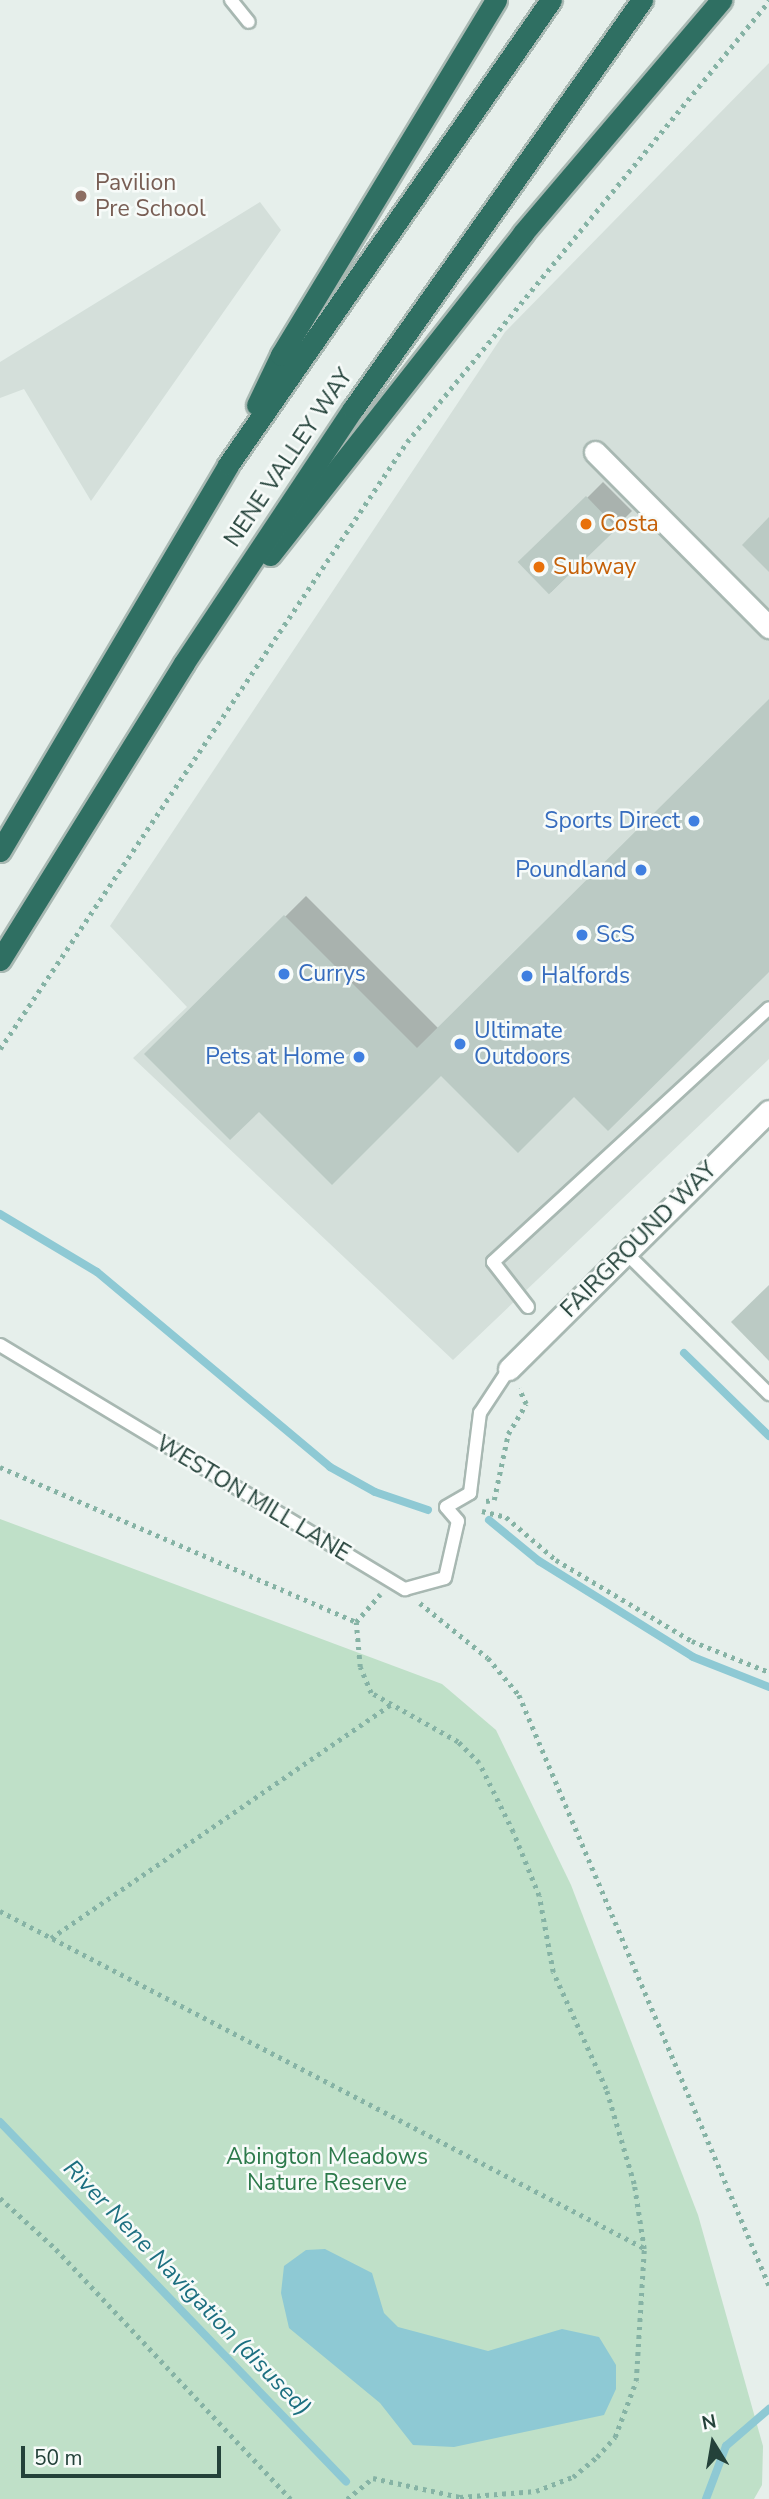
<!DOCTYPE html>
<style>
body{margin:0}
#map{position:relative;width:769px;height:2499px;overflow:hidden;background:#e6efeb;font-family:"Nunito Sans",sans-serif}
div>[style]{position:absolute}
.built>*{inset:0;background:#d4dfda}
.green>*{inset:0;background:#bfe0c8}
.water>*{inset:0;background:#8ec9d4}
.shadow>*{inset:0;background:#0003;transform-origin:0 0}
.stream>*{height:8px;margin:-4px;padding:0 4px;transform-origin:4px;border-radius:4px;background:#8ec9d4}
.building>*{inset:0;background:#bbcac4;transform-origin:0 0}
.path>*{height:4.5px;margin-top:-2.25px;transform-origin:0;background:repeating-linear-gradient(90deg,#86b3a5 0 3.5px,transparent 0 8.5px)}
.roads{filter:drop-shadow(2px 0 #a8b8b2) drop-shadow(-2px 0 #a8b8b2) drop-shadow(0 2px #a8b8b2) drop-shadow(0 -2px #a8b8b2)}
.lane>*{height:12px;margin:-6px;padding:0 6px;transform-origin:6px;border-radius:6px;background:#fff}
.street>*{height:21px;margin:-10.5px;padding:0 10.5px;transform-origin:10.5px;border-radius:10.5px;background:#fff}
.highway>*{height:21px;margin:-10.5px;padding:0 10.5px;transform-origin:10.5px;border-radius:10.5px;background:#2f6f62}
.dots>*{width:19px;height:19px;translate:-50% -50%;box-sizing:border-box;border:4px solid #f7fbf9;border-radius:50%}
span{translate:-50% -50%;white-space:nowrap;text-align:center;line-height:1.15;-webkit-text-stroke:5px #f7fbf9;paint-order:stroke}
.education-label{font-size:23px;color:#785e54}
.left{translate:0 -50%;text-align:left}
.street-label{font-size:23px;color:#24423a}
.food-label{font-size:23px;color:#c56008}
.shop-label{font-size:23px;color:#366cbe}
.right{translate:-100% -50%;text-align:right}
.park-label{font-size:23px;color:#2d7a4b}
.water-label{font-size:24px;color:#1c6f80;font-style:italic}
.north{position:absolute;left:678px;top:2408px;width:70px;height:70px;-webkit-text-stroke:5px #f7fbf9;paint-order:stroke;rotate:349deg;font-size:19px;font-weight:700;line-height:28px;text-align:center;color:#24423a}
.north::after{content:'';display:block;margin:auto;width:24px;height:32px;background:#24423a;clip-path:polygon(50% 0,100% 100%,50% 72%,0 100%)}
.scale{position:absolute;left:21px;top:2446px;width:200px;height:32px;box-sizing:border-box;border:4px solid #24423a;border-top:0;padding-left:9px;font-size:21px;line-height:24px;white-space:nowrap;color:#24423a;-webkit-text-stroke:5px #f7fbf9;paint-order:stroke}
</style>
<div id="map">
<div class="built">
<div style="clip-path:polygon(769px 63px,769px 1059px,453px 1360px,133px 1058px,187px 1007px,110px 926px,505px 332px)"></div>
<div style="clip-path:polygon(260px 202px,281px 230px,91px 501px,24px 389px,0 398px,0 362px)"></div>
</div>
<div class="green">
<div style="clip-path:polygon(0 1519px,442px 1684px,496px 1730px,571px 1885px,698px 2215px,763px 2446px,762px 2485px,754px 2499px,0 2499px)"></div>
</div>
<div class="water">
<div style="clip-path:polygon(325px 2249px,372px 2273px,384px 2313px,398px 2327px,488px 2351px,562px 2329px,599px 2337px,616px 2365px,616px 2389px,604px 2415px,454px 2447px,413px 2445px,380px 2403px,289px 2328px,281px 2293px,284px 2266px,306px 2250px)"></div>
</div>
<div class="shadow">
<div style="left:603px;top:482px;width:41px;height:115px;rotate:45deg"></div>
<div style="clip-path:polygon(769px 701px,769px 969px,574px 1095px,441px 1074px,147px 1054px,306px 896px,439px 1029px)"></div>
</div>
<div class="stream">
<div style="left:0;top:1214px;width:113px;rotate:30.9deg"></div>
<div style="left:97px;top:1272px;width:304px;rotate:39.9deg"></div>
<div style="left:330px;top:1467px;width:51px;rotate:29.1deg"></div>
<div style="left:375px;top:1492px;width:56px;rotate:18.8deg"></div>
<div style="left:684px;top:1353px;width:119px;rotate:44.3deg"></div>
<div style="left:489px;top:1520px;width:65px;rotate:39.4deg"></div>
<div style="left:539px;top:1561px;width:181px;rotate:31.9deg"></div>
<div style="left:693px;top:1657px;width:82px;rotate:21.5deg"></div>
<div style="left:0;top:2122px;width:499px;rotate:46.1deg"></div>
<div style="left:706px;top:2499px;width:57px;rotate:-69.3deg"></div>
<div style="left:726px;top:2446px;width:57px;rotate:-40.7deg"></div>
</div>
<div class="building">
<div style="left:586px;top:496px;width:45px;height:95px;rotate:46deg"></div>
<div style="clip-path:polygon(769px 517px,769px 572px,742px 545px)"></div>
<div style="clip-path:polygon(769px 699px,769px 972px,608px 1131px,574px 1097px,518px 1153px,441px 1076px,332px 1185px,259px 1112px,230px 1140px,144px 1054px,284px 915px,417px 1048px)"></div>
<div style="clip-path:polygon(769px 1285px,769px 1361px,731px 1322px)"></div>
</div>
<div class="path">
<div style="left:0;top:1049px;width:731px;rotate:-56.16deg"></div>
<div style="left:407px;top:442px;width:571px;rotate:-50.62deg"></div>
<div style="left:0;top:1467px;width:388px;rotate:23.5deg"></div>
<div style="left:356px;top:1622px;width:37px;rotate:-49deg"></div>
<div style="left:486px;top:1501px;width:8px;rotate:-7deg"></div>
<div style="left:494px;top:1500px;width:67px;rotate:-78deg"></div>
<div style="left:508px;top:1434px;width:35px;rotate:-59deg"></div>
<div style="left:526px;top:1404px;width:17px;rotate:-115deg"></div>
<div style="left:482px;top:1511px;width:25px;rotate:14deg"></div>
<div style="left:506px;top:1517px;width:66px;rotate:40.7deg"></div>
<div style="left:556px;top:1560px;width:158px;rotate:30.8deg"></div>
<div style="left:692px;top:1641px;width:83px;rotate:21.9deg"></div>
<div style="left:420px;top:1603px;width:87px;rotate:39deg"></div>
<div style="left:488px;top:1658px;width:48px;rotate:50deg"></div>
<div style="left:519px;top:1695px;width:641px;rotate:67.04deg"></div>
<div style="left:0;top:1911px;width:727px;rotate:27.62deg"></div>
<div style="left:51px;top:1938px;width:414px;rotate:-34.5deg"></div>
<div style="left:0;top:2198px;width:76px;rotate:42.3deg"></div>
<div style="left:56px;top:2249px;width:343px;rotate:46.8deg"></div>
<div style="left:347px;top:2499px;width:33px;rotate:-39deg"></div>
<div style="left:373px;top:2478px;width:89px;rotate:12.3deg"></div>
<div style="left:460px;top:2497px;width:76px;rotate:-4.5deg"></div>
<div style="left:536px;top:2491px;width:40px;rotate:-21deg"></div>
<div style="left:573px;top:2477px;width:31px;rotate:-40deg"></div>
<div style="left:597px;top:2457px;width:27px;rotate:-48deg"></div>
<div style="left:615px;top:2437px;width:60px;rotate:-69.4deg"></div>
<div style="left:636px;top:2381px;width:132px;rotate:-86.5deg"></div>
<div style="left:644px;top:2249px;width:66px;rotate:-98.7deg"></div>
<div style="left:634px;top:2184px;width:99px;rotate:-106.4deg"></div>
<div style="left:606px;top:2089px;width:128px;rotate:-114.4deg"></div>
<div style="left:553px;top:1972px;width:77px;rotate:-100.4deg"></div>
<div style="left:539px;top:1896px;width:69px;rotate:-112.1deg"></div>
<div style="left:513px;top:1832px;width:77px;rotate:-116.2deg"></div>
<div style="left:479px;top:1763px;width:30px;rotate:-135deg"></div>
<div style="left:458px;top:1742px;width:100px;rotate:-150.6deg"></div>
<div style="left:371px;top:1693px;width:28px;rotate:-113deg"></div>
<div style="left:360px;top:1667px;width:45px;rotate:-95.1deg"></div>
</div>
<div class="roads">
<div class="lane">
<div style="left:231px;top:0;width:28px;rotate:51deg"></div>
<div style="left:626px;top:1253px;width:201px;rotate:44.6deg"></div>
<div style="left:528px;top:1307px;width:57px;rotate:-127.9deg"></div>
<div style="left:493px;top:1262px;width:375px;rotate:-42.6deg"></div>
<div style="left:0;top:1345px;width:473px;rotate:31.1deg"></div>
<div style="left:405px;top:1589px;width:41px;rotate:-15.4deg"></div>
<div style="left:445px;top:1578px;width:58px;rotate:-77.2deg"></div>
<div style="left:458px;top:1521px;width:18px;rotate:-131deg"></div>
<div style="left:446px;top:1507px;width:28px;rotate:-30deg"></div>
<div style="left:470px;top:1493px;width:81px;rotate:-82.9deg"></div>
<div style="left:480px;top:1413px;width:53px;rotate:-56.6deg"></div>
</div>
<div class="street">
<div style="left:595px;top:452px;width:247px;rotate:45.2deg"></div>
<div style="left:509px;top:1369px;width:366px;rotate:-44.8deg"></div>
</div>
<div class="highway">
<div style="left:257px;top:405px;width:55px;rotate:-64.4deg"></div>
<div style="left:281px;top:355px;width:415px;rotate:-58.8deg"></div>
<div style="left:270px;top:555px;width:410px;rotate:-51.8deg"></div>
<div style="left:523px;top:233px;width:306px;rotate:-49.6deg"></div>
<div style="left:0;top:851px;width:448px;rotate:-59.4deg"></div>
<div style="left:228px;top:465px;width:566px;rotate:-55.22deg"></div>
<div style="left:0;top:960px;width:349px;rotate:-58.2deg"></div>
<div style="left:184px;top:663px;width:305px;rotate:-56.4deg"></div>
<div style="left:353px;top:409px;width:501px;rotate:-54.75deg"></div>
</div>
</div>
<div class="dots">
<div style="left:81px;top:196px;background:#8d6e63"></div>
<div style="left:586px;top:524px;background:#e8710a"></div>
<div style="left:539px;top:567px;background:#e8710a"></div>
<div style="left:694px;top:821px;background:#3f7fe0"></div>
<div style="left:641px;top:870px;background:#3f7fe0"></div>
<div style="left:582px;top:935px;background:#3f7fe0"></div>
<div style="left:284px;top:974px;background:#3f7fe0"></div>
<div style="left:527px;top:976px;background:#3f7fe0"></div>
<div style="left:460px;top:1044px;background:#3f7fe0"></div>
<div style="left:359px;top:1057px;background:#3f7fe0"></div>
</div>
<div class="education-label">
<span class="left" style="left:95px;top:196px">Pavilion<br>Pre School</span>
</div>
<div class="street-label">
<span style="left:289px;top:458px;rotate:-56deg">NENE VALLEY WAY</span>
<span style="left:639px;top:1240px;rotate:-45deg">FAIRGROUND WAY</span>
<span style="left:253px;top:1499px;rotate:31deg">WESTON MILL LANE</span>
</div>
<div class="food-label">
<span class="left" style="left:600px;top:524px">Costa</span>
<span class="left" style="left:553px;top:567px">Subway</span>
</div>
<div class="shop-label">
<span class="right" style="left:680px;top:821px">Sports Direct</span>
<span class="right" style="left:627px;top:870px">Poundland</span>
<span class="left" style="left:596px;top:935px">ScS</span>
<span class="left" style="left:298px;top:974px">Currys</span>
<span class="left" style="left:541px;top:976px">Halfords</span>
<span class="left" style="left:474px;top:1044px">Ultimate<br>Outdoors</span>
<span class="right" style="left:345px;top:1057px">Pets at Home</span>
</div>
<div class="park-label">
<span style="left:327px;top:2170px">Abington Meadows<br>Nature Reserve</span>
</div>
<div class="water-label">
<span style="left:187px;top:2288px;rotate:46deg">River Nene Navigation (disused)</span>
</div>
<div class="north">N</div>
<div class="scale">50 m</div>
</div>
